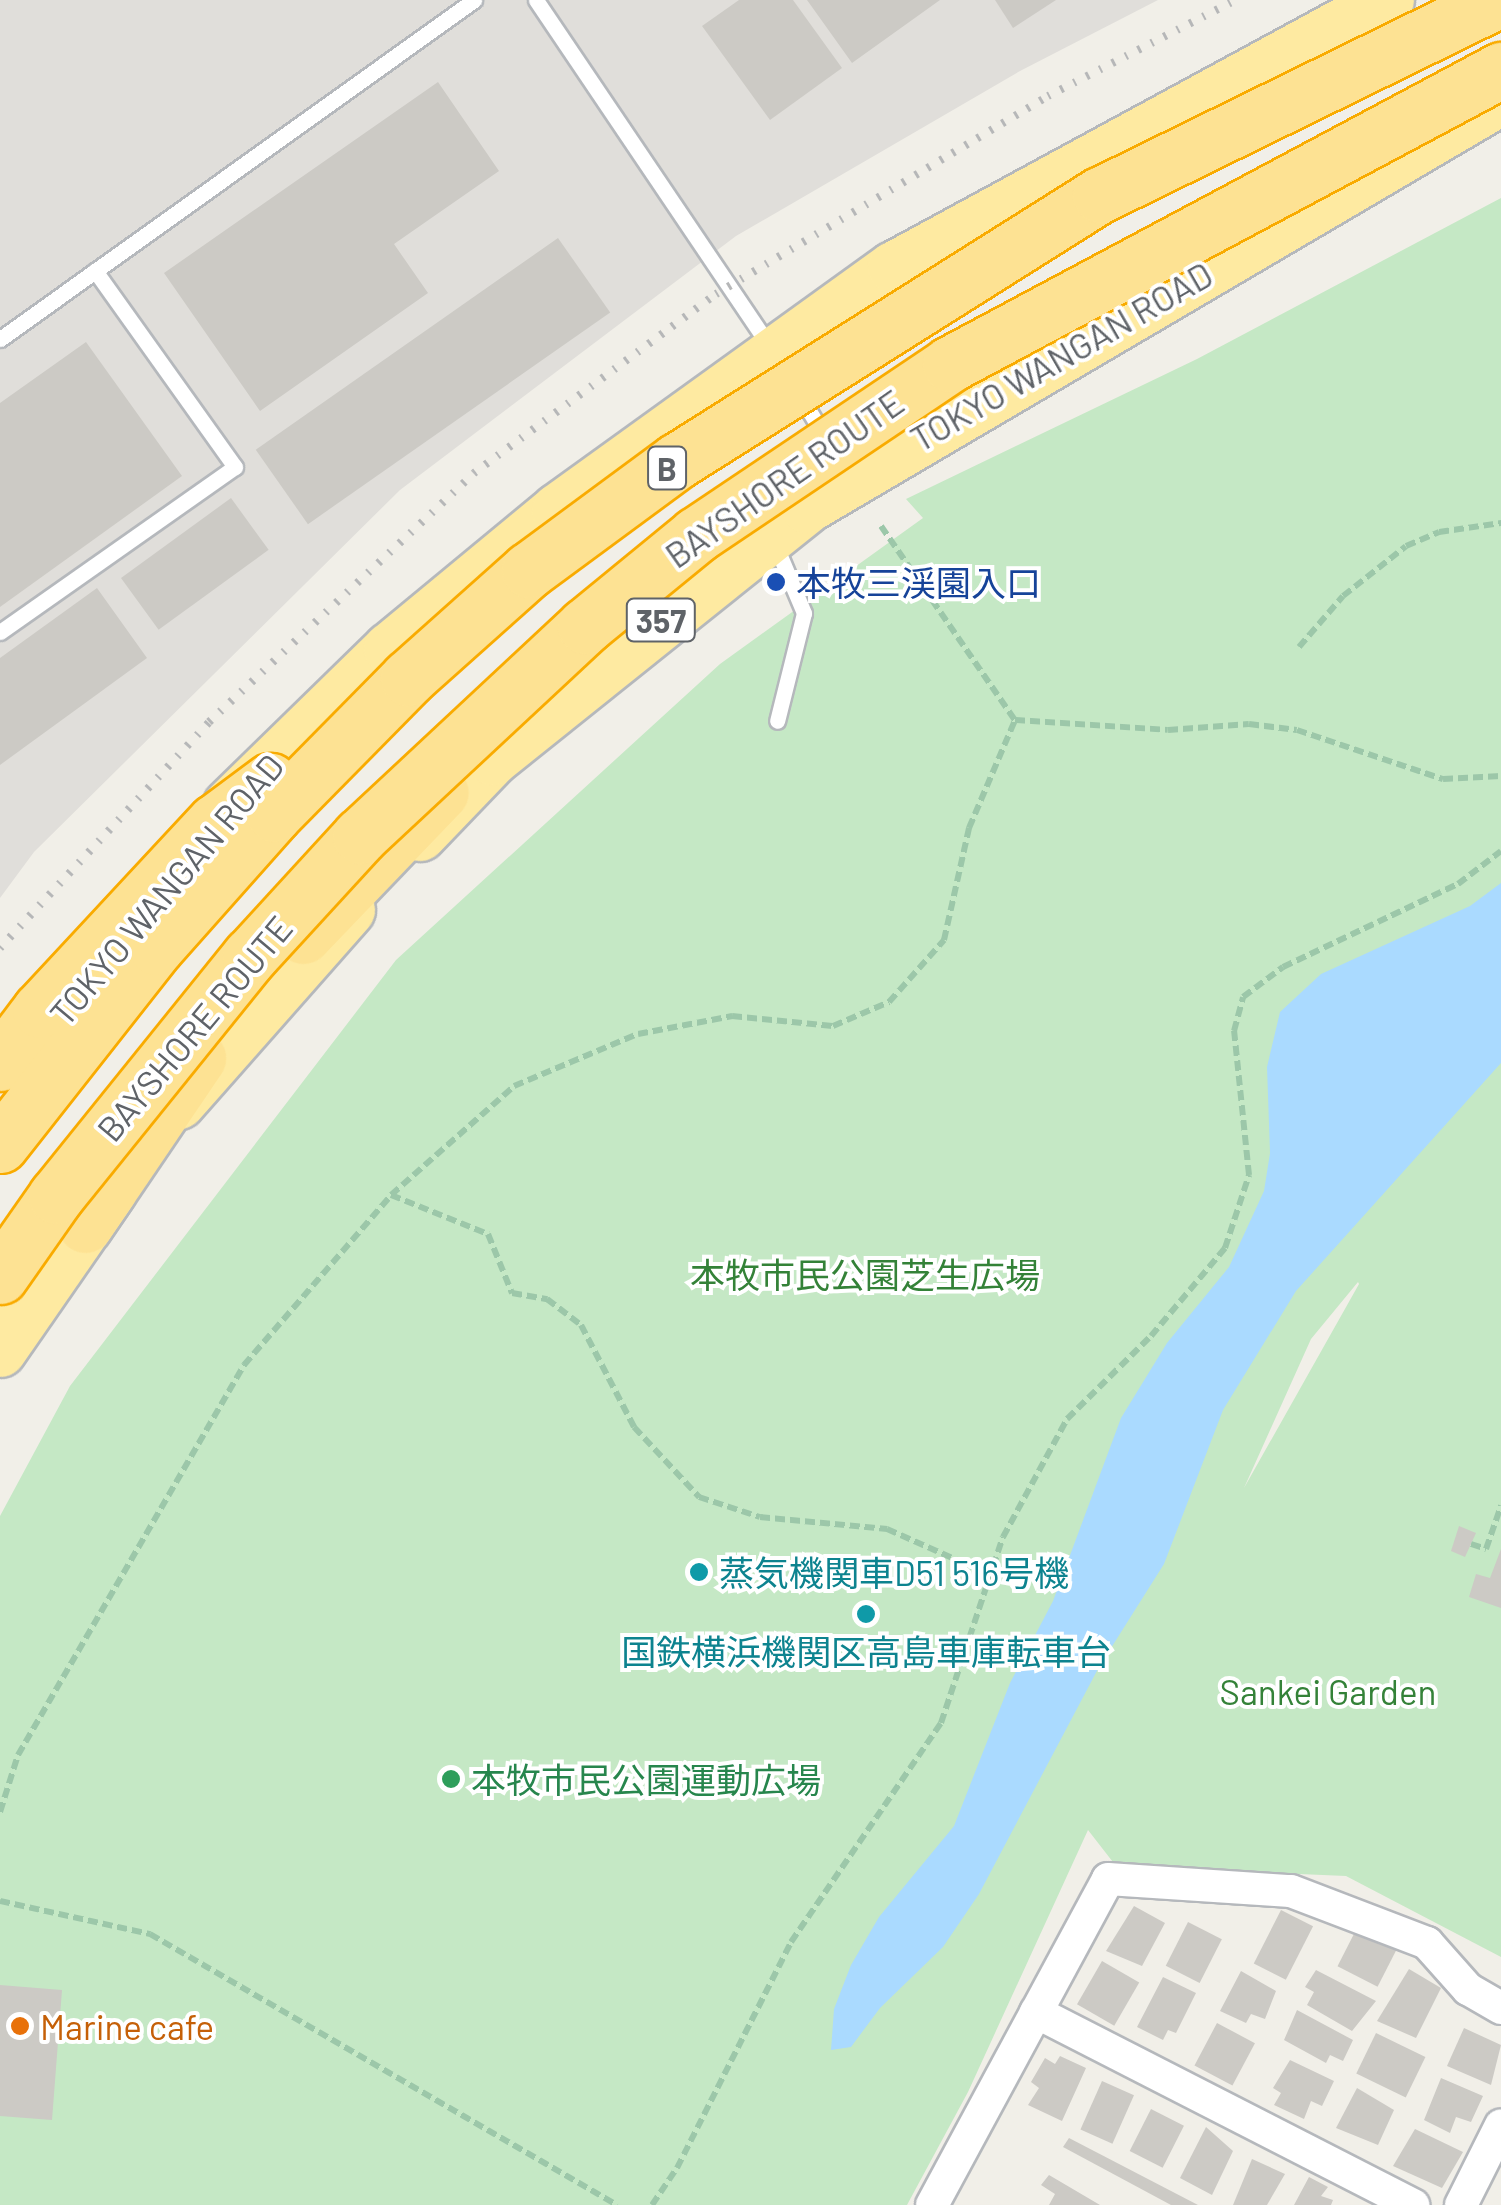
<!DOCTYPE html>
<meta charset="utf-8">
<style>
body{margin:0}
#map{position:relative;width:1501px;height:2205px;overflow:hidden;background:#f1efe8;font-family:Barlow,"Noto Sans JP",sans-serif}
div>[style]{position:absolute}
.industrial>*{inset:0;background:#e0deda}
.green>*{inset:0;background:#c5e8c5}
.water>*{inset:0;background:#aadaff}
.building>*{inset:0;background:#cccac5;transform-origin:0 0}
.path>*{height:6px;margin-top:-3px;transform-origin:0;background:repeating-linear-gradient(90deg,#9cc7a9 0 10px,transparent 0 15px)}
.roads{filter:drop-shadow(2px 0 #b5b8bc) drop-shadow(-2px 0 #b5b8bc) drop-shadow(0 2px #b5b8bc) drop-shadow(0 -2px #b5b8bc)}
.service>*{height:15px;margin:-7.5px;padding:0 7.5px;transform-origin:7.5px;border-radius:7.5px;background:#fff}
.minor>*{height:32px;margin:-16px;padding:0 16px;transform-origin:16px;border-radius:16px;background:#fff}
.trunk>*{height:52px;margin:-26px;padding:0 26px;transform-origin:26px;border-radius:26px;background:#feeaa1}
.motorway>*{height:55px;margin:-27.5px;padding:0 27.5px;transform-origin:27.5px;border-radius:27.5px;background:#fde293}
.rail>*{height:8px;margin-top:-4px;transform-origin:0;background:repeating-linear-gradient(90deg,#b6b7b8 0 2.5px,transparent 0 14.5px)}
.bridges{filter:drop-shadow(2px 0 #f9ab00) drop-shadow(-2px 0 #f9ab00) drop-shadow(0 2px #f9ab00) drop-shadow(0 -2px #f9ab00)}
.motorway-bridge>*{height:55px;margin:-27.5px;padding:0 27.5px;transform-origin:27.5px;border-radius:27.5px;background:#fde293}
.dots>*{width:28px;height:28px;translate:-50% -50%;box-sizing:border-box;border:5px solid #fff;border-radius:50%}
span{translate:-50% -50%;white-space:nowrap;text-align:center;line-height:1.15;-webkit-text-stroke:8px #fff;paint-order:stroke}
.shield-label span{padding:2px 8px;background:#fff;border:2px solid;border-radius:8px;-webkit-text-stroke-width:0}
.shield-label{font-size:32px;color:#5f6368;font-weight:700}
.street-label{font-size:35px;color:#5f6368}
.transit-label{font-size:35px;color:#164399}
.left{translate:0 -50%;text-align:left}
.park-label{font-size:35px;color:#348238}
.culture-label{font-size:35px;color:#0d838f}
.leisure-label{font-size:35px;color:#27864d}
.food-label{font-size:35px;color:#c56008}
</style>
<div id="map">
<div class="industrial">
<div style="clip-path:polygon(0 0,1158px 0,1020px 71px,736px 236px,400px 490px,34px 852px,0 898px)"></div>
</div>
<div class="green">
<div style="clip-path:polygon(evenodd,1501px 198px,1501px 1957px,1346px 1876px,1116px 1866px,1088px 1830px,968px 2092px,907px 2205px,0 2205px,0 1516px,70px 1386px,396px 960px,720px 664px,923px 518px,906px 499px,1197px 359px,1501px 198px,1358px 1282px,1359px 1284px,1244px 1488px,1311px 1339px,1358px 1282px)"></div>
</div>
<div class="water">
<div style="clip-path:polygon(1501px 883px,1501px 1063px,1296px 1291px,1223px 1410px,1164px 1564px,1099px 1667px,979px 1894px,943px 1947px,880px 2008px,851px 2047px,831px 2050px,834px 2009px,851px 1965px,879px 1917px,954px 1826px,1010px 1683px,1053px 1601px,1121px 1418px,1167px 1343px,1229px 1267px,1264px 1191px,1270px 1153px,1267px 1067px,1280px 1012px,1321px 974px,1470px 906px)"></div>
</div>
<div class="building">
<div style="clip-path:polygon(739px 0,793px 0,842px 68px,770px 120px,702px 26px)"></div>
<div style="clip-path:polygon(807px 0,940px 0,852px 63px)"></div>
<div style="clip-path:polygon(995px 0,1056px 0,1013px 28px)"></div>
<div style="clip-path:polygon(438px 82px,499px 171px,394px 244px,428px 293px,260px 411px,164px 273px)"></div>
<div style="left:558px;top:238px;width:91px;height:369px;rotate:55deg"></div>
<div style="clip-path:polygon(86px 342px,182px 476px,0 607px,0 403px)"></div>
<div style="left:231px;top:498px;width:64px;height:136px;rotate:54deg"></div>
<div style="clip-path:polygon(97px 588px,147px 658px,0 765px,0 658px)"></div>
<div style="clip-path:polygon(1459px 1526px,1476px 1533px,1465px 1557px,1451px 1551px)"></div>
<div style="clip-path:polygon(1501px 1549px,1501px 1608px,1469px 1597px,1476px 1574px,1490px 1578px)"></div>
<div style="clip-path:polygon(1134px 1906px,1165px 1923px,1142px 1966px,1106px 1951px)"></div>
<div style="left:1281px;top:1910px;width:36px;height:60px;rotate:27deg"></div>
<div style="left:1188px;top:1922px;width:38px;height:49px;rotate:27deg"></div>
<div style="left:1357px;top:1928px;width:45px;height:43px;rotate:27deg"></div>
<div style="left:1102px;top:1961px;width:43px;height:50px;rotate:30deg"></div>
<div style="clip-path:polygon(1409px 1969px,1441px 1988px,1416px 2038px,1377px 2021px)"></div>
<div style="clip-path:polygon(1316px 1970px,1376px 2001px,1352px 2031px,1307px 2005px,1314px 1992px,1305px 1987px)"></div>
<div style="clip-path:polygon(1241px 1971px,1276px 1991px,1265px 2019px,1251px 2014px,1246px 2023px,1220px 2011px)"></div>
<div style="clip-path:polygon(1163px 1977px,1196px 1993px,1176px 2033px,1168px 2030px,1163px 2040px,1137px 2027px)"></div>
<div style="clip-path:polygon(0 1985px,62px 1990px,52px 2120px,0 2116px)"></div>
<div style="clip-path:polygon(1297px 2010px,1353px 2040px,1343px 2061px,1330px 2055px,1326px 2063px,1284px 2040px)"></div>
<div style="left:1217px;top:2023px;width:43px;height:48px;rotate:28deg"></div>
<div style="clip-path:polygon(1464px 2028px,1501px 2045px,1491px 2085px,1447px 2066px)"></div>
<div style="left:1376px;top:2033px;width:55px;height:45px;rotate:26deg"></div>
<div style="clip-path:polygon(1060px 2056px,1086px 2068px,1062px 2121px,1028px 2105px,1039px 2088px,1031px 2082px,1045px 2058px,1055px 2064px)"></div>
<div style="clip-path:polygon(1290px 2060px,1334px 2081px,1322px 2106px,1311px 2101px,1304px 2119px,1274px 2105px,1281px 2093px,1273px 2088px)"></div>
<div style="clip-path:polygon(1441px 2078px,1483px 2096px,1471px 2122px,1456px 2117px,1450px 2133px,1424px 2120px)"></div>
<div style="left:1102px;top:2081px;width:35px;height:53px;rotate:24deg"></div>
<div style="clip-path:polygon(1357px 2088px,1394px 2110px,1378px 2145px,1336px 2128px)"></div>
<div style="left:1151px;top:2109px;width:37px;height:47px;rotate:27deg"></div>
<div style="clip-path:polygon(1206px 2127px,1233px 2151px,1212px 2195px,1180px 2178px)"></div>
<div style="clip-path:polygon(1415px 2129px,1463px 2152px,1442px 2188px,1393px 2166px)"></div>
<div style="clip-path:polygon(1069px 2138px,1198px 2205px,1171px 2205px,1063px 2147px)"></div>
<div style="clip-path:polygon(1252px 2159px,1285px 2174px,1267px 2205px,1233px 2205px)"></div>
<div style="clip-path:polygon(1049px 2175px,1100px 2205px,1049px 2205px,1055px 2194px,1041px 2185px)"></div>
<div style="clip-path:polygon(1309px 2177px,1328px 2187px,1321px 2196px,1333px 2200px,1331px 2205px,1294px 2205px)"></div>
</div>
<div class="path">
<div style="left:881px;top:526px;width:236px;rotate:55.4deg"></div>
<div style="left:1299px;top:647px;width:67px;rotate:-49.2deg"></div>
<div style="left:1343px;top:596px;width:80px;rotate:-38.4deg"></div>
<div style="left:1406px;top:546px;width:36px;rotate:-23deg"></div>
<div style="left:1439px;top:532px;width:63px;rotate:-8.3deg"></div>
<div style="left:391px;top:1195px;width:105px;rotate:21.9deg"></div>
<div style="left:488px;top:1234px;width:64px;rotate:67.9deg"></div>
<div style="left:512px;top:1293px;width:36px;rotate:10deg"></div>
<div style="left:547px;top:1299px;width:43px;rotate:37.4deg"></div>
<div style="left:581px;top:1325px;width:115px;rotate:62.5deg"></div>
<div style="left:634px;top:1427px;width:96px;rotate:47.1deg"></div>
<div style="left:699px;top:1497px;width:64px;rotate:18.2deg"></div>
<div style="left:760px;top:1517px;width:128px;rotate:5.4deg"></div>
<div style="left:887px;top:1529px;width:114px;rotate:23.9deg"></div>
<div style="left:1471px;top:1544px;width:16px;rotate:18deg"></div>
<div style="left:1486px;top:1549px;width:46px;rotate:-70.8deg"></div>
<div style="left:0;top:1812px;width:60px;rotate:-72.5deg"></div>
<div style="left:18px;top:1755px;width:451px;rotate:-59.9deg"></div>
<div style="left:244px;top:1365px;width:225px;rotate:-49.1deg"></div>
<div style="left:391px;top:1195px;width:164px;rotate:-41.5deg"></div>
<div style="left:514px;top:1086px;width:134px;rotate:-22.8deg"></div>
<div style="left:638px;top:1034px;width:96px;rotate:-10.8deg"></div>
<div style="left:732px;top:1016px;width:101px;rotate:5.7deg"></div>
<div style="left:833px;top:1026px;width:61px;rotate:-23.2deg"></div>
<div style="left:889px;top:1002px;width:83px;rotate:-48.4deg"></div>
<div style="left:944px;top:940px;width:115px;rotate:-77.4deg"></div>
<div style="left:969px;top:828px;width:117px;rotate:-66.9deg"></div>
<div style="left:1015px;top:720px;width:153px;rotate:3.7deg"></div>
<div style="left:1168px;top:730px;width:81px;rotate:-4.2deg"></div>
<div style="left:1249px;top:724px;width:48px;rotate:7.1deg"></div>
<div style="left:1297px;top:730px;width:154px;rotate:18.6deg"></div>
<div style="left:1443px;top:779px;width:58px;rotate:-3deg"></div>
<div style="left:0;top:1901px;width:154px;rotate:12.4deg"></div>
<div style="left:150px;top:1934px;width:540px;rotate:30.13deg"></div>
<div style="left:652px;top:2205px;width:45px;rotate:-56deg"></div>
<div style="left:677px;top:2168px;width:253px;rotate:-63.2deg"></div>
<div style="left:791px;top:1942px;width:265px;rotate:-55.6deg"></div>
<div style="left:941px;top:1723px;width:196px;rotate:-71.6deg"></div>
<div style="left:1003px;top:1537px;width:134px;rotate:-61.5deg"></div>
<div style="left:1067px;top:1419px;width:118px;rotate:-44.7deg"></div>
<div style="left:1151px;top:1336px;width:115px;rotate:-49.9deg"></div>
<div style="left:1225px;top:1248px;width:77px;rotate:-71.8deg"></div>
<div style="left:1249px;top:1175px;width:145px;rotate:-95.9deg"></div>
<div style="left:1234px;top:1031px;width:35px;rotate:-75deg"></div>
<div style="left:1243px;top:997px;width:50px;rotate:-36.9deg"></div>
<div style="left:1283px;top:967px;width:194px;rotate:-25.4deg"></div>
<div style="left:1458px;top:884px;width:54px;rotate:-37.5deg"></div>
</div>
<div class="roads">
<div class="service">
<div style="left:536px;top:0;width:421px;rotate:56deg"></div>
<div style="left:0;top:339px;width:583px;rotate:-35.57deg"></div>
<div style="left:799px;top:394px;width:52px;rotate:59deg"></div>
<div style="left:775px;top:544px;width:75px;rotate:67.2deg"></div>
<div style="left:804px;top:613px;width:111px;rotate:104deg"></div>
<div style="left:0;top:632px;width:287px;rotate:-35.1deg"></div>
<div style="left:235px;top:467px;width:241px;rotate:-125.5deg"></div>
</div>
<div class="minor">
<div style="left:1036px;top:2012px;width:424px;rotate:27.1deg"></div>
<div style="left:932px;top:2205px;width:370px;rotate:-61.6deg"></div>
<div style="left:1108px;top:1879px;width:183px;rotate:3.8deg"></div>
<div style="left:1291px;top:1891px;width:146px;rotate:20.9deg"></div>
<div style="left:1427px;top:1943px;width:62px;rotate:48.3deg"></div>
<div style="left:1468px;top:1989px;width:38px;rotate:30deg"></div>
<div style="left:1461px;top:2205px;width:89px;rotate:-63.4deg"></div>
</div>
<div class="trunk">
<div style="left:229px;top:806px;width:225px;rotate:-44.3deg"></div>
<div style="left:390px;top:649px;width:218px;rotate:-39.6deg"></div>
<div style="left:558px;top:510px;width:414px;rotate:-35.8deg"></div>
<div style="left:894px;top:268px;width:562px;rotate:-28.48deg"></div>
<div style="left:420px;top:835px;width:105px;rotate:-46.2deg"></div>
<div style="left:493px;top:759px;width:403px;rotate:-38.7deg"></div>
<div style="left:807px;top:507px;width:805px;rotate:-30.45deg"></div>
<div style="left:179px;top:1103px;width:257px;rotate:-48.6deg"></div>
<div style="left:0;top:1351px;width:193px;rotate:-55.3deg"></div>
</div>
<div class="motorway">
<div style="left:303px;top:936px;width:199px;rotate:-46.2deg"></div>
<div style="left:85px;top:1225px;width:202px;rotate:-55.9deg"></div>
</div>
</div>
<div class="rail">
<div style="left:0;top:948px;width:308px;rotate:-47.2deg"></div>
<div style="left:209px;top:722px;width:364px;rotate:-43.2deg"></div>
<div style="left:474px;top:473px;width:301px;rotate:-36.5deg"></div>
<div style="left:716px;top:294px;width:387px;rotate:-30.8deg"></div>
<div style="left:1048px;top:96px;width:211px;rotate:-27.1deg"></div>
</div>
<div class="bridges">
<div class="motorway-bridge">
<div style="left:0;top:1063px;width:66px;rotate:-53deg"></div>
<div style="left:40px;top:1010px;width:257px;rotate:-47.1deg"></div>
<div style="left:215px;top:822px;width:69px;rotate:-36.7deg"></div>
<div style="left:0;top:1145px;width:252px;rotate:-51.8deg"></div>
<div style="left:156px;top:947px;width:178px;rotate:-48.4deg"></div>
<div style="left:274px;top:814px;width:191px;rotate:-45.4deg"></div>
<div style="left:408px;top:678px;width:162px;rotate:-41.8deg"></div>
<div style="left:529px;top:570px;width:184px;rotate:-36.4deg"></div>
<div style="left:677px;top:461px;width:500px;rotate:-32.2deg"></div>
<div style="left:1100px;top:195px;width:443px;rotate:-26.1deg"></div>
<div style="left:0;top:1276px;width:98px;rotate:-55deg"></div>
<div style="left:56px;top:1196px;width:309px;rotate:-51.1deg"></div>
<div style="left:250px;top:956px;width:163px;rotate:-47.5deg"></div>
<div style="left:360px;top:836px;width:308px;rotate:-43deg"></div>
<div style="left:585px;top:626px;width:144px;rotate:-39.3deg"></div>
<div style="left:696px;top:535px;width:306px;rotate:-33.9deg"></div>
<div style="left:950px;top:364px;width:625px;rotate:-28.08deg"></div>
</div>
</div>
<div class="dots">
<div style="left:776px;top:582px;background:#1a4fb4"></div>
<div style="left:699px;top:1572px;background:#0f9aa8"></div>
<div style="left:866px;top:1614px;background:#0f9aa8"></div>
<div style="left:451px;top:1779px;background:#2e9e5b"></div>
<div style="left:20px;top:2026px;background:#e8710a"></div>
</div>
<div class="shield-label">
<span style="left:667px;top:468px">B</span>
<span style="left:661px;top:620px">357</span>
</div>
<div class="street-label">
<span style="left:1061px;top:356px;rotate:-30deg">TOKYO WANGAN ROAD</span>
<span style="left:784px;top:478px;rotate:-35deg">BAYSHORE ROUTE</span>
<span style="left:166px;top:889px;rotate:-50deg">TOKYO WANGAN ROAD</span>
<span style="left:194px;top:1028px;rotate:-50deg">BAYSHORE ROUTE</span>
</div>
<div class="transit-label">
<span class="left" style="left:796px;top:582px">本牧三渓園入口</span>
</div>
<div class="park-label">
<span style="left:865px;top:1274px">本牧市民公園芝生広場</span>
<span style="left:1328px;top:1691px">Sankei Garden</span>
</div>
<div class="culture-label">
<span class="left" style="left:719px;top:1572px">蒸気機関車D51 516号機</span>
<span style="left:866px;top:1651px">国鉄横浜機関区高島車庫転車台</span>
</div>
<div class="leisure-label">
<span class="left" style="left:471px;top:1779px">本牧市民公園運動広場</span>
</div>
<div class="food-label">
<span class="left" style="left:40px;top:2026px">Marine cafe</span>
</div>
</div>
